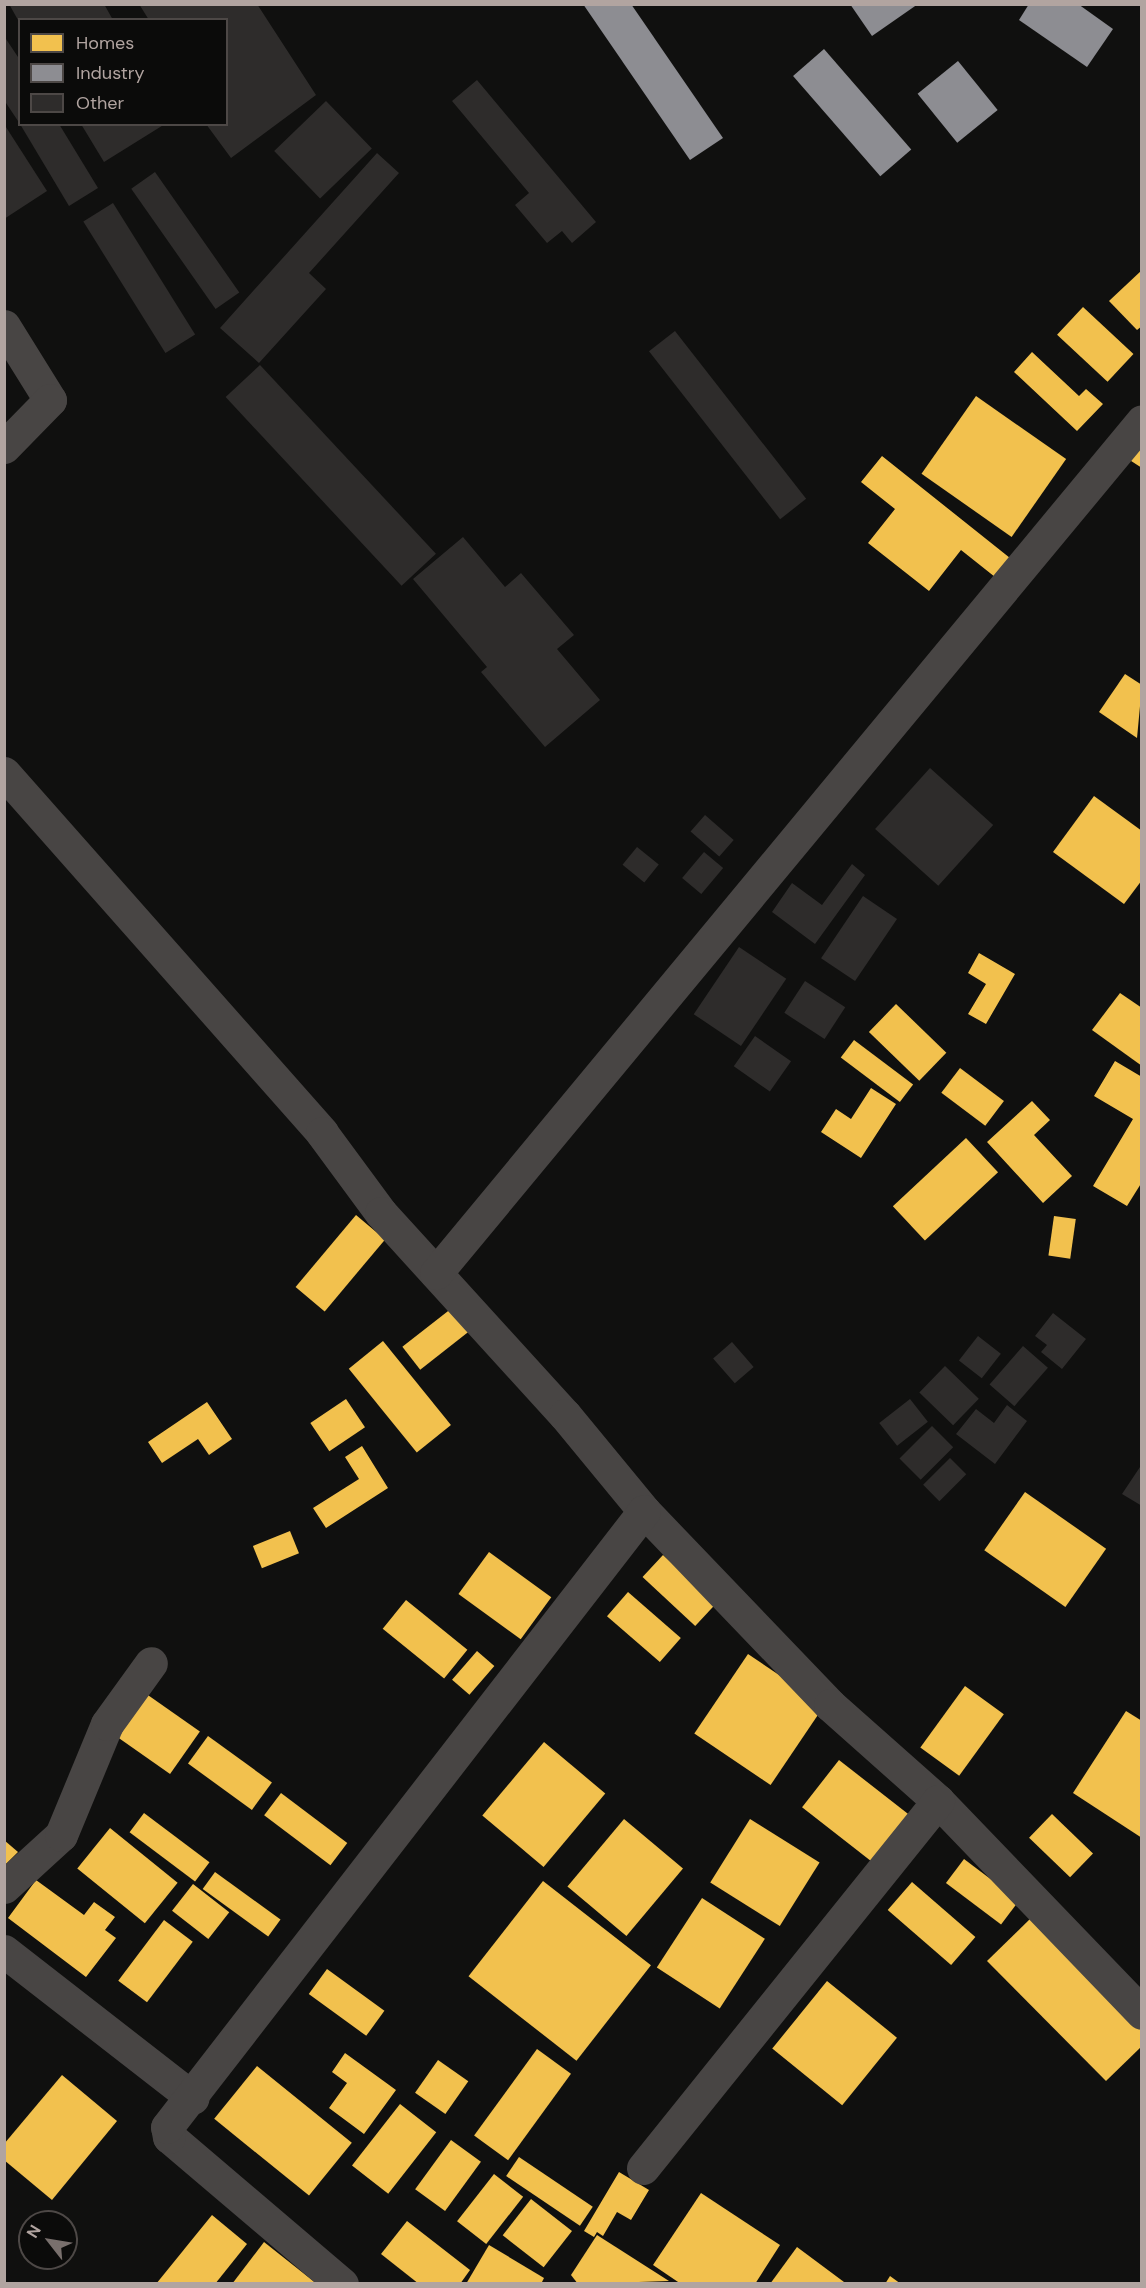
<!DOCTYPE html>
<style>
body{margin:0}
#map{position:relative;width:1146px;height:2288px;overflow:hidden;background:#10100f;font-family:"DM Sans",sans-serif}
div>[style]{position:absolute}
.homes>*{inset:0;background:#f2c14e;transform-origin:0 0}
.industry>*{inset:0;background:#8d8d92;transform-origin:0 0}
.building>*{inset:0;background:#2e2c2b;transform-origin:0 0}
.minor>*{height:33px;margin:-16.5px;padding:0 16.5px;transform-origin:16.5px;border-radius:16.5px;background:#484544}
span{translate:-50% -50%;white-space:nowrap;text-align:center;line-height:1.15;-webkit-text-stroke:6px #0b0b0a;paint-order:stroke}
.frame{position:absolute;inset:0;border:6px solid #b1a4a0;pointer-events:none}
.legend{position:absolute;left:18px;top:18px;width:210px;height:108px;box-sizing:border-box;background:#0b0b0a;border:2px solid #4d4846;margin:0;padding:8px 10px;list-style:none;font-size:18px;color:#b1a4a0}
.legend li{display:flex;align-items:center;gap:12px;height:30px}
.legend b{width:30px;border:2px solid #4d4846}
.north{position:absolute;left:18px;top:2210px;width:60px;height:60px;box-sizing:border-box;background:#0b0b0a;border:2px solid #4d4846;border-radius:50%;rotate:301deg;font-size:16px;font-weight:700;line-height:24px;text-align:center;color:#b1a4a0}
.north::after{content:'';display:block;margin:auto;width:21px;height:27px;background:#79706d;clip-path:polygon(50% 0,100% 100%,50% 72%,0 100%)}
</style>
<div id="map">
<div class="homes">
<div style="clip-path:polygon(1142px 270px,1142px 326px,1137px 330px,1109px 301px)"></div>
<div style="left:1083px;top:307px;width:69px;height:38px;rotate:43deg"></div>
<div style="clip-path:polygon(1032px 352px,1079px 396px,1086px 389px,1103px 404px,1077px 431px,1014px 372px)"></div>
<div style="left:976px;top:396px;width:110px;height:95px;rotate:35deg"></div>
<div style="clip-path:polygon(1142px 439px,1142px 468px,1128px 459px)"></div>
<div style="clip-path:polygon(882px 456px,1010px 558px,995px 577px,961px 550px,929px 591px,868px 543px,895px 509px,861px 482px)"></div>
<div style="clip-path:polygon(1125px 674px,1142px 685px,1137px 738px,1099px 712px)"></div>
<div style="clip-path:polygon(1094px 796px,1142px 831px,1142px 880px,1124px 904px,1053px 852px)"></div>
<div style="clip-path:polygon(979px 953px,1015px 974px,986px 1024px,968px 1014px,986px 984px,968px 973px)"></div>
<div style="clip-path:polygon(1120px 993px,1142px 1008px,1142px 1066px,1092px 1030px)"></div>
<div style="left:896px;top:1004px;width:70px;height:39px;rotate:44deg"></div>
<div style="left:854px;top:1040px;width:74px;height:22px;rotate:37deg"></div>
<div style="clip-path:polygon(1115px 1061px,1142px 1077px,1142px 1182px,1127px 1206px,1093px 1186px,1133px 1119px,1094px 1096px)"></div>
<div style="left:960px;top:1068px;width:55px;height:31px;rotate:37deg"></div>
<div style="clip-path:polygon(871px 1088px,896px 1104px,861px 1158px,821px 1132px,836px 1109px,851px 1119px)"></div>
<div style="clip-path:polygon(1032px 1101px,1050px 1120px,1034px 1135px,1072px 1176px,1043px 1203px,987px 1142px)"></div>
<div style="left:966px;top:1138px;width:47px;height:100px;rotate:47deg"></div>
<div style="left:356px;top:1215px;width:38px;height:94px;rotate:40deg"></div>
<div style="left:1054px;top:1216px;width:22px;height:40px;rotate:8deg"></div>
<div style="left:452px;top:1308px;width:29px;height:63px;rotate:52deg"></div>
<div style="left:383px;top:1341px;width:108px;height:44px;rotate:51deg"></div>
<div style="left:346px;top:1399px;width:34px;height:43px;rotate:56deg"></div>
<div style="clip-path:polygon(207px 1402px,232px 1439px,209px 1455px,198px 1439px,162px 1463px,148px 1442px)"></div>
<div style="clip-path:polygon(362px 1446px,388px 1488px,326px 1528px,313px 1508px,359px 1479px,345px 1457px)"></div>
<div style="left:1025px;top:1492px;width:99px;height:71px;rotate:35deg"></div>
<div style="left:290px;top:1531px;width:24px;height:40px;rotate:68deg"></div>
<div style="left:489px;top:1552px;width:77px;height:52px;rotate:36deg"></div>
<div style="left:663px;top:1555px;width:72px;height:30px;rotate:43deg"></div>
<div style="left:628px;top:1592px;width:70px;height:32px;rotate:41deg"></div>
<div style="left:406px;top:1600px;width:79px;height:37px;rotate:39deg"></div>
<div style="left:477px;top:1651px;width:23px;height:38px;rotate:41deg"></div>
<div style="left:748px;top:1654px;width:92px;height:96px;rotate:34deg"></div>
<div style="left:965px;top:1686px;width:48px;height:76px;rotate:36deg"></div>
<div style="left:145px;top:1693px;width:67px;height:52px;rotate:35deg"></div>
<div style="clip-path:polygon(1126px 1711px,1142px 1721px,1142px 1838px,1073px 1793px)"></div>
<div style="left:208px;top:1736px;width:79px;height:34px;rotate:36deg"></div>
<div style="left:544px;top:1742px;width:80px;height:96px;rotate:40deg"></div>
<div style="left:839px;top:1760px;width:89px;height:60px;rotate:38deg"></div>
<div style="left:281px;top:1793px;width:83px;height:28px;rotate:37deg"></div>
<div style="left:144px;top:1813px;width:82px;height:24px;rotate:37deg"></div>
<div style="left:1052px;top:1814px;width:57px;height:33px;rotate:44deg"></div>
<div style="left:624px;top:1819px;width:77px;height:88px;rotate:40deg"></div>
<div style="left:750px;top:1819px;width:82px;height:75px;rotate:32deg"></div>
<div style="left:110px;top:1828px;width:87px;height:52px;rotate:39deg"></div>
<div style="clip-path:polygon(4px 1840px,18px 1852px,4px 1866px)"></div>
<div style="left:964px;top:1859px;width:69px;height:30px;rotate:37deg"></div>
<div style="left:215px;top:1872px;width:81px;height:21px;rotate:36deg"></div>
<div style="clip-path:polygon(36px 1880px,84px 1915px,94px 1902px,115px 1917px,105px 1930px,116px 1938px,86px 1977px,8px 1918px)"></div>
<div style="left:543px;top:1881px;width:137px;height:121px;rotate:38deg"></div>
<div style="left:912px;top:1882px;width:84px;height:37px;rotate:41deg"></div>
<div style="left:193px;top:1884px;width:46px;height:34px;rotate:38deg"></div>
<div style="left:702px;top:1898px;width:75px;height:83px;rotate:33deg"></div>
<div style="clip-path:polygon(1033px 1916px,1142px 2025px,1142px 2046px,1106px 2081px,987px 1961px)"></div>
<div style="left:164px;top:1920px;width:36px;height:76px;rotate:37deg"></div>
<div style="left:327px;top:1969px;width:71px;height:31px;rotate:36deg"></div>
<div style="left:827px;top:1981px;width:90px;height:87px;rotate:39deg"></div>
<div style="left:537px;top:2049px;width:42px;height:107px;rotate:36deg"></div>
<div style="clip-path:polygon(345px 2053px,396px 2090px,364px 2134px,329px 2108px,347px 2083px,332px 2072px)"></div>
<div style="left:438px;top:2060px;width:37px;height:40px;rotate:35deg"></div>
<div style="left:257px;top:2066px;width:122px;height:68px;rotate:39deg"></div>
<div style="clip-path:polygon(62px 2075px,117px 2121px,52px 2200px,4px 2160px,4px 2144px)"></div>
<div style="left:400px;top:2104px;width:46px;height:78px;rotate:38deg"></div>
<div style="left:451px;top:2140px;width:37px;height:61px;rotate:36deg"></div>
<div style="left:519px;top:2157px;width:89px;height:23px;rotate:34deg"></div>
<div style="clip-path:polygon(619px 2172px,649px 2190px,631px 2220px,617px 2212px,603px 2236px,597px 2232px,594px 2237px,584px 2231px)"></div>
<div style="left:494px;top:2174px;width:37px;height:60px;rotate:38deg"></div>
<div style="clip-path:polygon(701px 2193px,780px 2245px,755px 2284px,681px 2284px,653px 2265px)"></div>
<div style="left:531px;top:2199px;width:52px;height:46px;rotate:38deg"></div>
<div style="clip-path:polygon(212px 2215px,247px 2244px,215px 2284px,156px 2284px)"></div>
<div style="clip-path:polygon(407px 2221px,470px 2270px,460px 2284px,419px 2284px,381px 2254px)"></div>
<div style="clip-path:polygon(597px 2235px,669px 2281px,578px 2284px,571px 2275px)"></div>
<div style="clip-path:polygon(264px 2242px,317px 2284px,232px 2284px)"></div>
<div style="clip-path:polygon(489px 2245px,544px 2278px,541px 2284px,466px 2284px)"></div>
<div style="clip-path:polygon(797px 2247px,844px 2282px,843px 2284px,770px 2284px)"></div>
<div style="clip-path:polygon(890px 2276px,901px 2284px,885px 2284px)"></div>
</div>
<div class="industry">
<div style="clip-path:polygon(583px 4px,631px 4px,723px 138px,690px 160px)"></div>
<div style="clip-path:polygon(850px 4px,918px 4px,872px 36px)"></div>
<div style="clip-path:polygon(1029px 4px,1078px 4px,1113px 29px,1087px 67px,1019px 20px)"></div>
<div style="left:824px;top:49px;width:133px;height:41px;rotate:49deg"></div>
<div style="left:958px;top:61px;width:63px;height:52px;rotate:51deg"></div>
</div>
<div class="building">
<div style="clip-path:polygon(9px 4px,104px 4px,113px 20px,18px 20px)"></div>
<div style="clip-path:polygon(139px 4px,257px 4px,316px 95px,231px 158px,206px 124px,226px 124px,226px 20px,149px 20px)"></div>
<div style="clip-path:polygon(4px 36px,20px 60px,20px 124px,4px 100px)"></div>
<div style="clip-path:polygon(477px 80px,596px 222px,572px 243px,562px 231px,547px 243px,515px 205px,529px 193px,452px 101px)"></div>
<div style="left:326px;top:101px;width:66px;height:72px;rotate:46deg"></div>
<div style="clip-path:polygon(4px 124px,47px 191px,4px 219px)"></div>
<div style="clip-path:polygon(20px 124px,59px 124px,98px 188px,69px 206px)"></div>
<div style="clip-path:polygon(81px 124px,165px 124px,104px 162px)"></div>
<div style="clip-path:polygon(377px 153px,399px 173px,309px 273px,326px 289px,259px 363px,220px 328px)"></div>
<div style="left:155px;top:172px;width:147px;height:29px;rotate:55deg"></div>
<div style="left:113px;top:203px;width:155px;height:35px;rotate:58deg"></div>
<div style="left:675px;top:331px;width:213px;height:33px;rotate:52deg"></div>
<div style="left:260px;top:365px;width:258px;height:47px;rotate:47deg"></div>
<div style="clip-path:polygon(463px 537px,505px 587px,521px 573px,574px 635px,557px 649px,600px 700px,545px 747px,481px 672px,487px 667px,413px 579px)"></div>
<div style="left:930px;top:768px;width:85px;height:82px;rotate:42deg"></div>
<div style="left:705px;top:815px;width:38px;height:22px;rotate:41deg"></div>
<div style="left:637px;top:847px;width:28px;height:23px;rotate:39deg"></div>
<div style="left:704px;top:852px;width:25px;height:34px;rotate:40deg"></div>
<div style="clip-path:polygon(852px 864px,865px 875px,815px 944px,772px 912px,792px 883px,822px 905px)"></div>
<div style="left:863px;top:896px;width:41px;height:75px;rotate:34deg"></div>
<div style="left:739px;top:947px;width:57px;height:81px;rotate:34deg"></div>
<div style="left:805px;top:981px;width:48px;height:38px;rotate:33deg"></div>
<div style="left:755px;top:1036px;width:44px;height:37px;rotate:35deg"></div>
<div style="clip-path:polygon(1053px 1313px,1086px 1339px,1062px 1369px,1041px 1352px,1047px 1345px,1035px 1336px)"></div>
<div style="left:978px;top:1336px;width:29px;height:31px;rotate:38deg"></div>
<div style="left:732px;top:1342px;width:33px;height:25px;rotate:49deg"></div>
<div style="left:1023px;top:1346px;width:33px;height:51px;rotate:41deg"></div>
<div style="left:945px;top:1366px;width:47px;height:37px;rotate:44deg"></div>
<div style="left:910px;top:1399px;width:29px;height:39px;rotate:52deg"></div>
<div style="clip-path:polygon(1007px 1405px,1027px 1421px,995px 1464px,956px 1434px,976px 1409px,994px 1423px)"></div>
<div style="left:932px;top:1426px;width:30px;height:46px;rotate:45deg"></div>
<div style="left:950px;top:1458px;width:23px;height:38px;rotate:45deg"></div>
<div style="clip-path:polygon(1142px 1464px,1142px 1506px,1122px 1494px)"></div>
</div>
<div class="minor">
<div style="left:4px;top:326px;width:87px;rotate:58.1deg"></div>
<div style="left:50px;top:400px;width:66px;rotate:134.4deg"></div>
<div style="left:4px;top:773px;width:480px;rotate:48.5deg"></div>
<div style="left:322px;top:1133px;width:99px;rotate:53.6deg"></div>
<div style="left:381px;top:1213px;width:273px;rotate:47.7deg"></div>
<div style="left:565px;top:1415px;width:124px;rotate:50.5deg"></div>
<div style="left:644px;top:1511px;width:269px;rotate:46.2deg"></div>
<div style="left:830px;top:1705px;width:144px;rotate:41.6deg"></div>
<div style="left:938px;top:1801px;width:294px;rotate:46.1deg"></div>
<div style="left:436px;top:1273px;width:1106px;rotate:-50.35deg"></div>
<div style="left:4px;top:1887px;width:77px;rotate:-42.4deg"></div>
<div style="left:61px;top:1835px;width:120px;rotate:-67.5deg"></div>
<div style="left:107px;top:1724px;width:75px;rotate:-54.2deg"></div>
<div style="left:4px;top:1951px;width:239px;rotate:37.9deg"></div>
<div style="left:643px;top:2168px;width:471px;rotate:-51.2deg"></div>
<div style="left:342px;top:2284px;width:227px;rotate:-139.6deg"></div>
<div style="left:169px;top:2137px;width:10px;rotate:-101deg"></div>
<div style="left:167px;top:2127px;width:779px;rotate:-52.25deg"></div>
</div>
<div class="frame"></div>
<ul class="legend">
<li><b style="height:16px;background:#f2c14e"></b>Homes</li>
<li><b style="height:16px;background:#8d8d92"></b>Industry</li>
<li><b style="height:16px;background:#2e2c2b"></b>Other</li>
</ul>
<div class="north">N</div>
</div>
